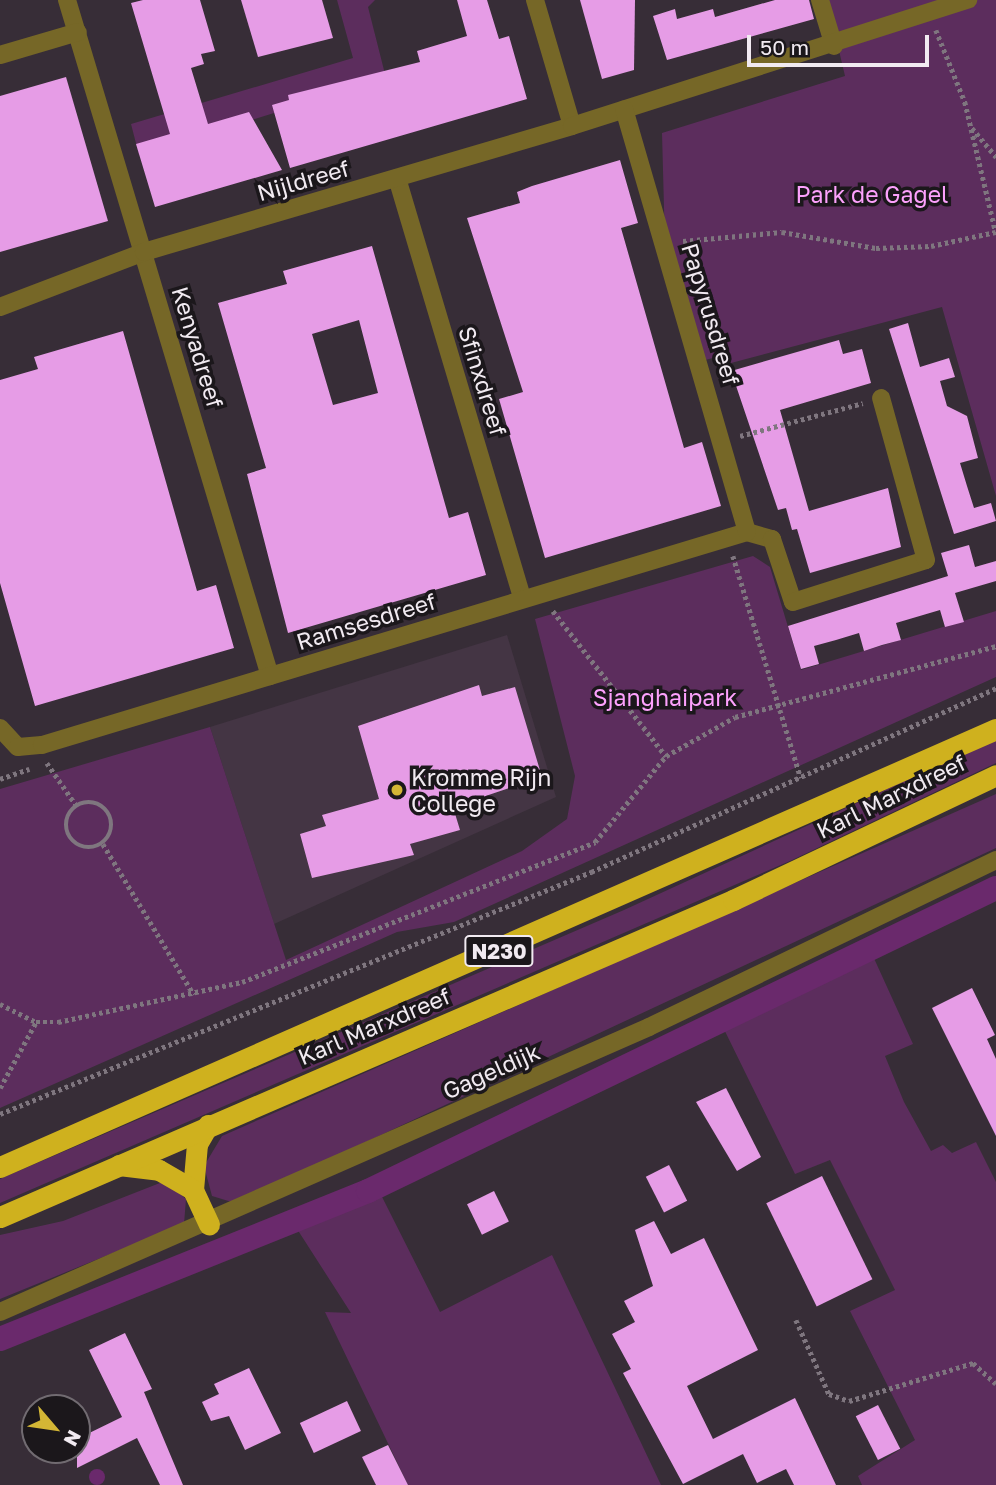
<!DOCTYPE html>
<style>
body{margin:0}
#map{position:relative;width:996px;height:1485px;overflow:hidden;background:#372d37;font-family:"Golos Text",sans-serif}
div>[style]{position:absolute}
.built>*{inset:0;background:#443544}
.green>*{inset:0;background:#5c2d5d}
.water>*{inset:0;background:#6a296c}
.round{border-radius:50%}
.canal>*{height:24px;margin:-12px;padding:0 12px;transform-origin:12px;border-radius:12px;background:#6a296c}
.building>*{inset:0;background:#e69ce6;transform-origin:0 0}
.path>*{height:4.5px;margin-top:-2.25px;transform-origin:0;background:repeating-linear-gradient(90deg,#7f767f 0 3.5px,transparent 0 7px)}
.path>.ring{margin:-2.25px;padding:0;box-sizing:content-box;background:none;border:4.5px solid #7f767f;border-radius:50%}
.minor>*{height:18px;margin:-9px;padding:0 9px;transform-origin:9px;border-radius:9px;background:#766727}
.highway>*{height:21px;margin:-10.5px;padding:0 10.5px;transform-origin:10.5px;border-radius:10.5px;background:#cfb11e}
.dots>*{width:19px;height:19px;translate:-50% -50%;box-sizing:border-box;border:4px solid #1b171b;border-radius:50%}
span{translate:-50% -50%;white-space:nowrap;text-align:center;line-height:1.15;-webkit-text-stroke:7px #1b171b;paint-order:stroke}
.shield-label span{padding:2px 5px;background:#1b171b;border:2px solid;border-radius:5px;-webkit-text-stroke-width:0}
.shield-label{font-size:21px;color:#f1eaf1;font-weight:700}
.street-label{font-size:23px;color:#f1eaf1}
.park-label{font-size:23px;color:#fda1fd}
.poi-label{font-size:23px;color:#f1eaf1}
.left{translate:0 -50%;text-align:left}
.north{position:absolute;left:21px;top:1394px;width:70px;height:70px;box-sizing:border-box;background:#1b171b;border:2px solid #716b71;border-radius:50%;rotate:119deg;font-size:19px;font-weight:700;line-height:28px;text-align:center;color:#f1eaf1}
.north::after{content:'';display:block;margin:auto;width:24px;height:32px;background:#d3b635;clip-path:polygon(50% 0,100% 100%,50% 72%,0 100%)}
.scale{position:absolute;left:747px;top:35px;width:182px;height:32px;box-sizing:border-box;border:4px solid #f1eaf1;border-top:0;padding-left:9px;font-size:21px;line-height:24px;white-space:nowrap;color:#f1eaf1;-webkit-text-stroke:5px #1b171b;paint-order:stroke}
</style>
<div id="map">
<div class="built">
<div style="clip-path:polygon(507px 635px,556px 797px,274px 924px,210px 727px)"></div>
</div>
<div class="green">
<div style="clip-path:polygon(337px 0,375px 0,368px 7px,386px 78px,139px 155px,131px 124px,353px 58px)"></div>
<div style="clip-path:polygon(827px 0,996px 0,996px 496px,942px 307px,716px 367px,713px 358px,701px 361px,665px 245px,662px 133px,845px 76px)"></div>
<div style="clip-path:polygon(753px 556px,770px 567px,801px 670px,996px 611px,996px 677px,454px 922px,397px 932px,0 1108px,0 789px,210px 727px,286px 960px,522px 851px,567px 819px,575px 776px,535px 619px)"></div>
<div style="clip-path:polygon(996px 739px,996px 763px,790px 861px,0 1203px,0 1179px,624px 910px)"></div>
<div style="clip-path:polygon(996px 794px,996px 848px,235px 1203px,212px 1196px,204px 1166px,222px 1136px)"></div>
<div style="clip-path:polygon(867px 943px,913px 1044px,885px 1056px,904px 1102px,931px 1151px,943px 1145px,952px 1153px,976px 1142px,996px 1182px,996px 1485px,862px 1485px,858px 1476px,915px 1440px,850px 1311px,895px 1290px,830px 1160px,795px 1174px,717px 1015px)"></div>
<div style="clip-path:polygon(373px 1179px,440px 1312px,552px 1255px,661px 1485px,408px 1485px,325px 1312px,351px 1313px,290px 1218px)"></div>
<div style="clip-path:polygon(165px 1181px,186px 1199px,184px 1224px,0 1299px,0 1235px,63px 1221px)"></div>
</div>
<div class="water">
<div class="round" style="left:89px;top:1469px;width:16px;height:16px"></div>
</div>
<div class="canal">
<div style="left:0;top:1339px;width:397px;rotate:-21.9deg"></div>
<div style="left:368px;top:1191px;width:697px;rotate:-25.76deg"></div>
</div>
<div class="building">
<div style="clip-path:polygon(143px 0,200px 0,215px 51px,201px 54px,204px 64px,191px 68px,208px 124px,249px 112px,282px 170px,155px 207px,136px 144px,170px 134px,131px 3px)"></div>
<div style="clip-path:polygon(241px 0,322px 0,333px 38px,258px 57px)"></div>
<div style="clip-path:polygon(457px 0,487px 0,499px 39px,509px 36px,527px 99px,290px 168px,272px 105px,289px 100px,288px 95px,420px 62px,417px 51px,467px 36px)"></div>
<div style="clip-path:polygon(580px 0,635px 0,634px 70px,602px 79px)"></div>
<div style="clip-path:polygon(775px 0,809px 0,814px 19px,667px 60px,653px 16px,675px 9px,677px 19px,713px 9px,715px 17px)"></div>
<div style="clip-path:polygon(66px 77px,108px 221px,0 252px,0 96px)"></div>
<div style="clip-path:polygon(620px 160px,638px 223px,621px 228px,684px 448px,702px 442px,721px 506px,545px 558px,499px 399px,523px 392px,467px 218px,520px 203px,517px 192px,532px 186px)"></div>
<div style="clip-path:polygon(evenodd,372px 246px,449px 518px,468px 512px,486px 575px,288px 633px,247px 474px,266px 468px,218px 303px,287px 284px,283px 271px,372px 246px,359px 320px,378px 393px,333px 405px,312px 334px,359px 320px)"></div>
<div style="clip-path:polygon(908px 323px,920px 367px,949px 358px,955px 377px,940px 381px,947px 406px,967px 416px,978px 458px,960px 463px,967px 486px,974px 508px,991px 503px,996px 521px,954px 534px,889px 329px)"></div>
<div style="clip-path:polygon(123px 331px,197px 591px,216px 585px,234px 648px,35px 706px,0 583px,0 380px,38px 369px,34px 357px)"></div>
<div style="clip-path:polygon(839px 340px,843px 354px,862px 349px,871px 383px,780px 410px,809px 511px,888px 488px,901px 547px,810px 573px,797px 529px,792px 530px,786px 508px,778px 510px,731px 371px)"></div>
<div style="clip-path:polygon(969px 545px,975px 567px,996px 561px,996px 581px,955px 593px,964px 622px,945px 627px,940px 610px,896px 623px,901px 640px,882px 645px,864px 651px,859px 633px,836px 640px,814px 646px,819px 664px,801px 669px,788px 626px,948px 576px,941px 553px)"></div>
<div style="clip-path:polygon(479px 685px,482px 696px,515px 687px,542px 777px,453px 807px,460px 830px,410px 844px,414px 855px,312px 878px,300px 834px,326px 826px,322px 815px,379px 799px,358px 726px)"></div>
<div style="clip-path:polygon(972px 988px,995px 1035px,987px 1039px,996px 1059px,996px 1136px,932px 1008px)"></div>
<div style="clip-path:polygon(726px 1088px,761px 1157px,737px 1171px,696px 1102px)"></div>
<div style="left:669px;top:1165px;width:40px;height:26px;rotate:63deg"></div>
<div style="left:822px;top:1176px;width:115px;height:62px;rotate:64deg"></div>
<div style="left:494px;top:1191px;width:34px;height:30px;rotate:64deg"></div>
<div style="clip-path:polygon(654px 1221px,671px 1254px,704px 1238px,758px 1350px,687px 1386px,713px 1439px,795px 1398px,836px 1485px,794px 1485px,786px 1469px,757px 1483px,743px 1454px,683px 1484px,623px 1373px,631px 1369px,612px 1334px,635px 1322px,624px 1301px,653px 1286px,635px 1230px)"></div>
<div style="clip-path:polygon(125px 1333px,152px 1389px,144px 1392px,183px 1485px,160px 1485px,137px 1438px,77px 1468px,77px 1439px,122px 1417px,89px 1350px)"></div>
<div style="clip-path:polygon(249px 1368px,281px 1433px,245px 1450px,229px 1416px,211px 1421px,202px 1402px,219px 1394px,214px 1384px)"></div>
<div style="left:347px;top:1401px;width:33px;height:52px;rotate:65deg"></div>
<div style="left:878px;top:1405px;width:49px;height:25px;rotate:63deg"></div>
<div style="clip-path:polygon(388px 1445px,408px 1485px,376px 1485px,362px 1457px)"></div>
</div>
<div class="path">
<div style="left:936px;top:30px;width:78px;rotate:68.1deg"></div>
<div style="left:965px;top:102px;width:135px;rotate:76.7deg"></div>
<div style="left:972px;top:128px;width:38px;rotate:50deg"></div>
<div style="left:683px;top:241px;width:99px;rotate:-5.2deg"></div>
<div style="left:782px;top:232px;width:95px;rotate:9.7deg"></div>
<div style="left:876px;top:248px;width:55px;rotate:-2.1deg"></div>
<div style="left:931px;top:246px;width:66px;rotate:-12.2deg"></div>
<div style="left:740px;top:436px;width:127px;rotate:-15deg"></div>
<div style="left:733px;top:556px;width:232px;rotate:73deg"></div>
<div style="left:553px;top:611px;width:184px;rotate:52.1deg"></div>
<div style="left:47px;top:763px;width:51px;rotate:55.4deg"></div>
<div style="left:0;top:779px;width:31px;rotate:-19deg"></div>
<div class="ring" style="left:66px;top:802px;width:41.5px;height:41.5px"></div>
<div style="left:103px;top:844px;width:176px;rotate:58.9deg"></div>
<div style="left:0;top:1004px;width:40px;rotate:26.6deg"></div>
<div style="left:36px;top:1022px;width:22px"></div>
<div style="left:58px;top:1022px;width:188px;rotate:-12.3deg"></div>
<div style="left:242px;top:982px;width:380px;rotate:-21.6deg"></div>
<div style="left:595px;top:842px;width:112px;rotate:-50.5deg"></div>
<div style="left:666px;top:756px;width:79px;rotate:-29.5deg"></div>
<div style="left:735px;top:717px;width:270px;rotate:-15.2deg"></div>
<div style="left:0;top:1088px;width:75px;rotate:-61.4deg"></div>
<div style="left:0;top:1114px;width:639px;rotate:-22.27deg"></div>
<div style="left:591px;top:872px;width:445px;rotate:-24.4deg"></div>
<div style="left:796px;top:1320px;width:81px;rotate:66deg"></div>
<div style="left:829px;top:1394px;width:21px;rotate:19deg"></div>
<div style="left:849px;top:1401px;width:130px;rotate:-17deg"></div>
<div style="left:973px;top:1363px;width:31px;rotate:42deg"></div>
</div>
<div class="minor">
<div style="left:67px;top:0;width:706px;rotate:73.29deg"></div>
<div style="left:535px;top:0;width:131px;rotate:73.6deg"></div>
<div style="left:820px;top:0;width:48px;rotate:73.1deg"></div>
<div style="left:0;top:55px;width:81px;rotate:-16.4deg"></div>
<div style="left:397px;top:178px;width:438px;rotate:73.4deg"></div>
<div style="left:0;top:307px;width:154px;rotate:-20.9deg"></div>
<div style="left:144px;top:252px;width:446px;rotate:-16.4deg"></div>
<div style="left:572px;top:126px;width:416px;rotate:-17.7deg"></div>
<div style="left:747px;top:532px;width:26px;rotate:16deg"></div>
<div style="left:772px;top:539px;width:66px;rotate:71.6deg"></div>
<div style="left:793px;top:602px;width:139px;rotate:-17.5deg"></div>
<div style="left:926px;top:560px;width:168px;rotate:-105.5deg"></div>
<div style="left:0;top:728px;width:26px;rotate:47deg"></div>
<div style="left:18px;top:747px;width:24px;rotate:-5deg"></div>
<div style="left:42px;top:745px;width:736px;rotate:-16.81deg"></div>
<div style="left:747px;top:532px;width:440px;rotate:-106.2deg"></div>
<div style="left:0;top:1312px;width:709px;rotate:-23.71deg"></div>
<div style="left:649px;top:1027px;width:385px;rotate:-25.7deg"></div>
</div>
<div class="highway">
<div style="left:208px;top:1125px;width:22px;rotate:120deg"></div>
<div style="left:197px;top:1144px;width:46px;rotate:95deg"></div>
<div style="left:193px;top:1190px;width:38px;rotate:65deg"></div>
<div style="left:119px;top:1165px;width:40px;rotate:7.1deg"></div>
<div style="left:159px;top:1170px;width:39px;rotate:30deg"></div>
<div style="left:0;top:1167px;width:1088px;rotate:-23.74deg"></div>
<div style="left:0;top:1217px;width:799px;rotate:-23.39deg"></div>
<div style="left:733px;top:900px;width:291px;rotate:-25.4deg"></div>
</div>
<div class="dots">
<div style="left:397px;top:790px;background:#d3b635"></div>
</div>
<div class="shield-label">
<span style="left:499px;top:951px">N230</span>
</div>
<div class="street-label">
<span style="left:303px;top:180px;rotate:-16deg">Nijldreef</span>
<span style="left:711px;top:314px;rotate:73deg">Papyrusdreef</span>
<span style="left:198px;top:347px;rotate:73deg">Kenyadreef</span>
<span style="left:483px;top:381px;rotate:73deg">Sfinxdreef</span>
<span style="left:366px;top:621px;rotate:-17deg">Ramsesdreef</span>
<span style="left:891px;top:796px;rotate:-26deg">Karl Marxdreef</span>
<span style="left:374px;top:1026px;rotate:-23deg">Karl Marxdreef</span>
<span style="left:491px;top:1071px;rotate:-24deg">Gageldijk</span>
</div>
<div class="park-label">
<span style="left:872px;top:194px">Park de Gagel</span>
<span style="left:665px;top:697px">Sjanghaipark</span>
</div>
<div class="poi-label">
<span class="left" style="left:411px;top:790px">Kromme Rijn<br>College</span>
</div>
<div class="north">N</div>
<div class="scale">50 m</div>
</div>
